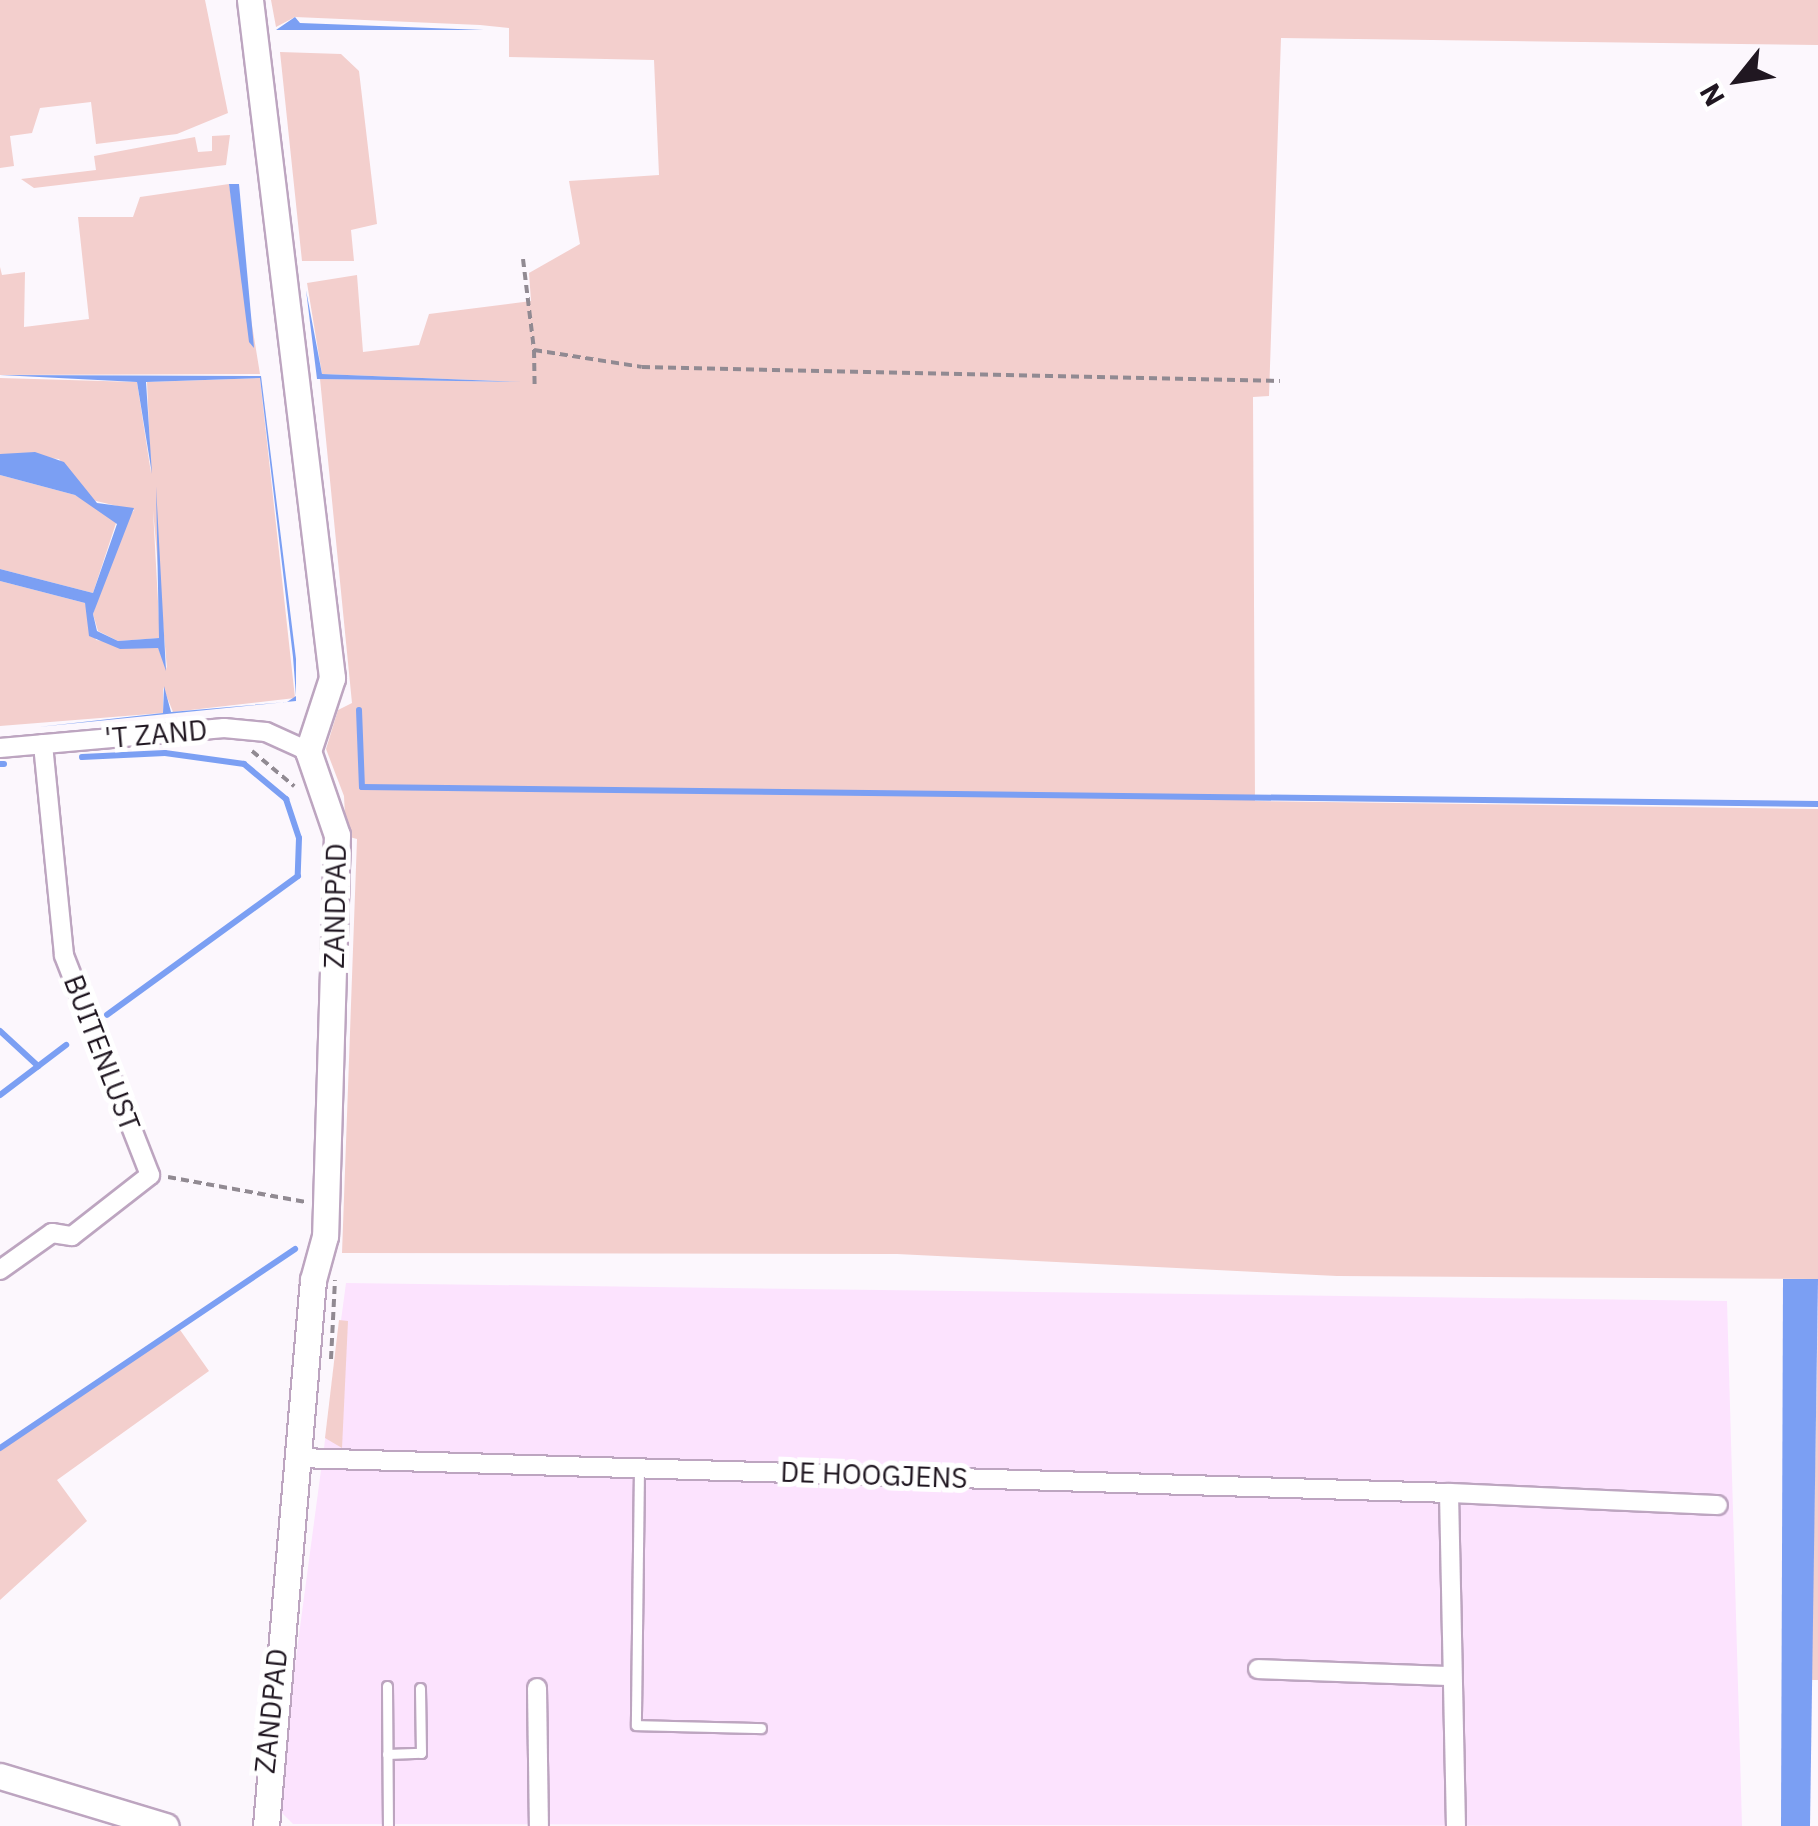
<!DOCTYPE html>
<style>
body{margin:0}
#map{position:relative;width:1818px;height:1826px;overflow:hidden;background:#fcf7fd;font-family:"IBM Plex Sans",sans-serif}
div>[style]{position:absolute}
.built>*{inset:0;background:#fce3fe}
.green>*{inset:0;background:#f3cfcd}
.water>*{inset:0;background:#7b9ff3}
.stream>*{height:6px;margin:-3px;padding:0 3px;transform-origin:3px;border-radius:3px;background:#7b9ff3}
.path>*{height:4px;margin-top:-2px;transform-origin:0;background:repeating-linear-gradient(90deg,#918a92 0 8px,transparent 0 13px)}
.roads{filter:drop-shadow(2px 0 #bda5c0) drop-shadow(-2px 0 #bda5c0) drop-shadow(0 2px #bda5c0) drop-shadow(0 -2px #bda5c0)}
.lane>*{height:9px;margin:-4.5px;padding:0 4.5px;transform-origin:4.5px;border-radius:4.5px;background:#fff}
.street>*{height:18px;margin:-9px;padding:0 9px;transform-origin:9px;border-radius:9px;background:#fff}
.secondary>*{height:25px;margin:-12.5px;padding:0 12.5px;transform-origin:12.5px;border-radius:12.5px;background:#fff}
span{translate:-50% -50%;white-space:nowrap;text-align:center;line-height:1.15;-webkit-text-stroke:10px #fff;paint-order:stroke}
.street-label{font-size:28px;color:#201721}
.north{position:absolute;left:1688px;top:30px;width:100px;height:100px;-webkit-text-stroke:8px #fff;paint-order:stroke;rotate:240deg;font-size:28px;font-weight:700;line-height:40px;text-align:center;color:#201721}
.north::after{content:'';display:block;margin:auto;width:35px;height:45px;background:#201721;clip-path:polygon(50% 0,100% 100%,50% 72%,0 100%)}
</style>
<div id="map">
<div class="built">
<div style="clip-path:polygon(346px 1283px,1727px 1301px,1742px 1826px,293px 1824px,276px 1807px)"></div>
</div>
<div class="green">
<div style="clip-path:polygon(0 0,205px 0,228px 113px,177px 134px,96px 144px,91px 102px,40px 108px,32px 133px,10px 136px,14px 166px,0 168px)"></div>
<div style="clip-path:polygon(271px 0,1818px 0,1818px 45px,1281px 38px,1269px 396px,1253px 397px,1255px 801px,1818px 809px,1818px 1279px,1337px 1276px,897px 1254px,342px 1253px,357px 839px,346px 836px,344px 796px,326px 749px,338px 710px,352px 703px,320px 379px,521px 382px,322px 374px,307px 283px,357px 275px,363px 352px,419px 345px,429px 314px,531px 301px,529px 273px,580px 244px,569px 181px,659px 175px,654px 60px,509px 57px,509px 28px,480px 25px,295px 17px,276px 27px)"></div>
<div style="clip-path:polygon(280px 52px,341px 54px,359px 71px,377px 224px,351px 230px,354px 261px,302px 261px)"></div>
<div style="clip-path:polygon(230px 135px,226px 165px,34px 188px,21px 179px,96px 170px,94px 156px,195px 137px,198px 152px,212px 151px,212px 136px)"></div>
<div style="clip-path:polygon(229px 184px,260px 374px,0 375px,0 267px,2px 275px,25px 272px,24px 327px,89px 319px,78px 217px,133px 217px,140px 197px)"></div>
<div style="clip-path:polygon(0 378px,137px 382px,151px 473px,147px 382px,260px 378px,295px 698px,173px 712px,163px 687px,163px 713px,0 726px,0 581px,85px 603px,96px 640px,158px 648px,167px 669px,153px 510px,160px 638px,118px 641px,98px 631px,93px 614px,118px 531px,134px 510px,92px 500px,59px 459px,0 454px)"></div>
<div style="clip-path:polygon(0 475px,75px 495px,117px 520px,93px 593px,0 569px)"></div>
<div style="clip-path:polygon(1818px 1310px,1818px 1680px,1811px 1680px)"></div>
<div style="clip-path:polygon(339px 1320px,348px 1321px,342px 1448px,325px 1438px)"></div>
<div style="clip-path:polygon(178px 1327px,209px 1371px,57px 1480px,87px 1521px,0 1600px,0 1451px)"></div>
</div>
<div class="water">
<div style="clip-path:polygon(295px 17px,300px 23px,484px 30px,276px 30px)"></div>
<div style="clip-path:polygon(229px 184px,239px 184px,254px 348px,249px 342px)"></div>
<div style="clip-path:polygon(306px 290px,322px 374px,521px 382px,317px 379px)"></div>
<div style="clip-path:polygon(0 375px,261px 376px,296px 659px,296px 701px,38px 727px,163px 713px,164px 686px,171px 712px,287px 702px,296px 696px,293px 657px,260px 378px,146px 382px,152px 474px,137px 382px)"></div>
<div style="clip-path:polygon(35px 452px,64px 462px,97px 503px,134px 508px,93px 614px,97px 631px,118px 641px,159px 638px,156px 486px,166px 671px,158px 648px,120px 649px,89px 636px,85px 603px,0 581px,0 569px,93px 593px,117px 524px,75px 495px,0 475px,0 454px)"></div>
<div style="clip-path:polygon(1783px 1279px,1818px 1279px,1810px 1826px,1781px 1826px)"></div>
</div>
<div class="stream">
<div style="left:359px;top:710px;width:77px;rotate:87.8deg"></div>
<div style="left:362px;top:787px;width:1456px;rotate:0.67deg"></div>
<div style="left:82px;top:757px;width:83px;rotate:-2.8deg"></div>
<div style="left:165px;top:753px;width:80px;rotate:7.9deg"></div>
<div style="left:244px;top:764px;width:55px;rotate:39.8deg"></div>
<div style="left:286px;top:799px;width:41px;rotate:71.6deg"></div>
<div style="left:299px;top:838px;width:38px;rotate:92deg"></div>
<div style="left:298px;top:876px;width:236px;rotate:144deg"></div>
<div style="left:0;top:764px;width:4px"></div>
<div style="left:0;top:1031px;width:52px;rotate:42.6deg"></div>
<div style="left:0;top:1095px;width:83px;rotate:-37.1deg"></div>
<div style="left:0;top:1448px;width:356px;rotate:-34deg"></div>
</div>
<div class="path">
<div style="left:523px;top:259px;width:92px;rotate:83.1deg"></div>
<div style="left:534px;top:350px;width:109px;rotate:8.9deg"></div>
<div style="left:642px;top:367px;width:638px;rotate:1.26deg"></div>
<div style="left:534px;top:350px;width:39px;rotate:89deg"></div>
<div style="left:252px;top:751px;width:55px;rotate:39.8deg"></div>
<div style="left:168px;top:1177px;width:140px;rotate:10.3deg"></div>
<div style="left:331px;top:1359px;width:79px;rotate:-87.1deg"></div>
</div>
<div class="roads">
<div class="lane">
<div style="left:639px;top:1468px;width:257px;rotate:90.7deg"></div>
<div style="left:636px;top:1725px;width:125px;rotate:1.4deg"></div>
<div style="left:387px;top:1686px;width:140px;rotate:89.6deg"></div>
<div style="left:387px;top:1754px;width:34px;rotate:-2deg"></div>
<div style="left:421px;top:1753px;width:65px;rotate:-90.9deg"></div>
</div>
<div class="street">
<div style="left:0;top:748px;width:225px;rotate:-5.1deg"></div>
<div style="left:224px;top:728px;width:42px;rotate:5.4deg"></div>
<div style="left:266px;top:732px;width:46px;rotate:24.3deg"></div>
<div style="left:0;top:1270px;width:64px;rotate:-35.4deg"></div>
<div style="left:52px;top:1233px;width:20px;rotate:9deg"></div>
<div style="left:72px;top:1236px;width:99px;rotate:-38deg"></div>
<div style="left:150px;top:1175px;width:236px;rotate:-111.4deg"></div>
<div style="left:64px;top:955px;width:212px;rotate:-95.7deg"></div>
<div style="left:299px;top:1458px;width:1151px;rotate:1.74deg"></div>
<div style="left:1449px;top:1493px;width:333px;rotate:88.8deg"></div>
<div style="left:1449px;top:1493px;width:269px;rotate:2.6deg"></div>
<div style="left:1258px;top:1669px;width:194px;rotate:2.1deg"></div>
<div style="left:537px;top:1688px;width:138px;rotate:89.2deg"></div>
</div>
<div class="secondary">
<div style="left:250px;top:0;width:683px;rotate:83.1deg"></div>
<div style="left:332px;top:678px;width:77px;rotate:108.2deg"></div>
<div style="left:308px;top:751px;width:89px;rotate:71deg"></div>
<div style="left:337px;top:835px;width:401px;rotate:91.7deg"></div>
<div style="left:325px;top:1236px;width:46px;rotate:105.3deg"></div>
<div style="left:313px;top:1280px;width:548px;rotate:94.92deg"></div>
<div style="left:0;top:1776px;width:173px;rotate:16.8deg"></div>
</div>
</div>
<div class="street-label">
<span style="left:156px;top:734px;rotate:-5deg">'T ZAND</span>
<span style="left:335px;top:906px;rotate:-89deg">ZANDPAD</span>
<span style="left:102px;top:1053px;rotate:69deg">BUITENLUST</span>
<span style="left:874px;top:1475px;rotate:2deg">DE HOOGJENS</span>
<span style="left:271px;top:1711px;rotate:-84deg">ZANDPAD</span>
</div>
<div class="north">N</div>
</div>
